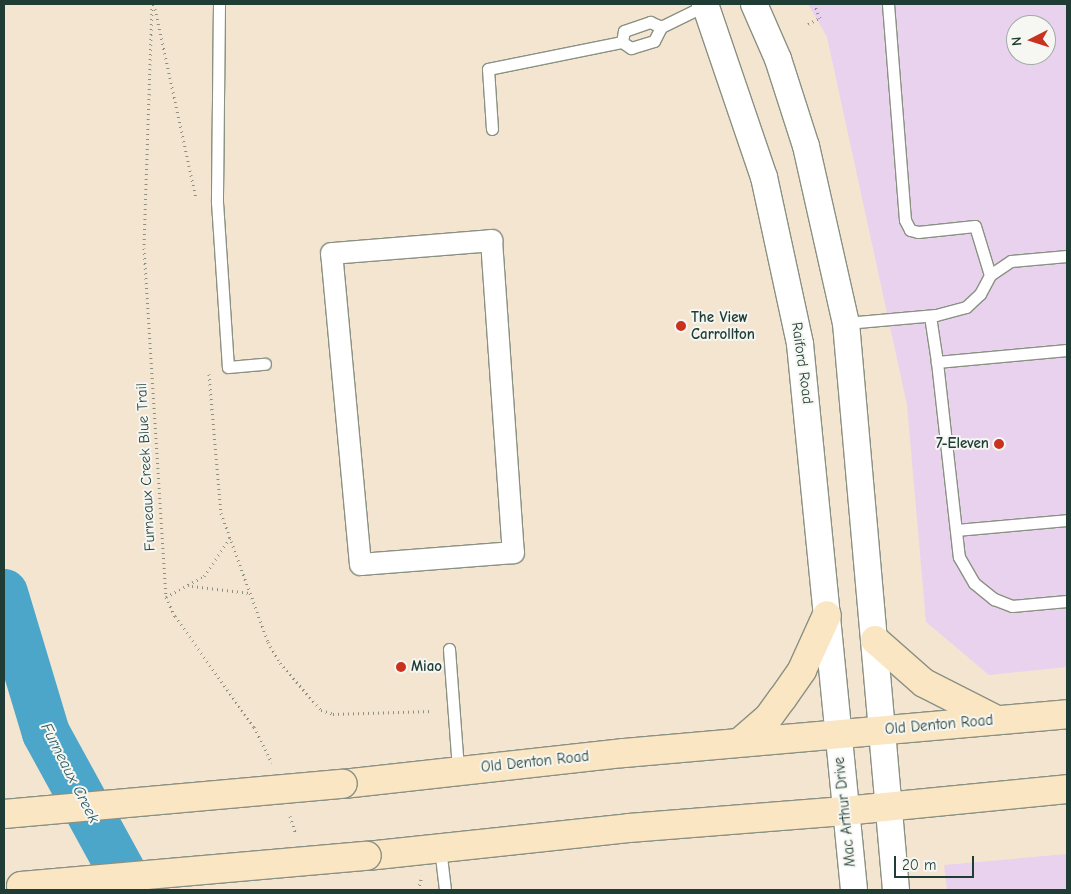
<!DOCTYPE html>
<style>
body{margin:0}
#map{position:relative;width:1071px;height:894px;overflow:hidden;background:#f4e5d1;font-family:"Comic Neue",sans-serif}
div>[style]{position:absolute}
.built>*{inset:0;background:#e8d2ee}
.river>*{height:48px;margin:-24px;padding:0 24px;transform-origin:24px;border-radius:24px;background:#4ca6ca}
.path>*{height:3px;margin-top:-1.5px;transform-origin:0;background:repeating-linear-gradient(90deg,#8a9182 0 1px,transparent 0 5px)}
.roads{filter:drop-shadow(1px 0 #8a9182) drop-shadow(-1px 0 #8a9182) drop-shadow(0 1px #8a9182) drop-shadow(0 -1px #8a9182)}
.service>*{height:11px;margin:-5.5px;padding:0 5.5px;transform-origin:5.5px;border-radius:5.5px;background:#fff}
.minor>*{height:21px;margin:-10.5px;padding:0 10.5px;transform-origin:10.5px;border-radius:10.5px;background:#fff}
.tertiary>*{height:26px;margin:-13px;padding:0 13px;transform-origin:13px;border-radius:13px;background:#fff}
.secondary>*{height:28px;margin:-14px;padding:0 14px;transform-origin:14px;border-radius:14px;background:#fbe6c4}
.bridges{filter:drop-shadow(1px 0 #8a9182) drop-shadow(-1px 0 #8a9182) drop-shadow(0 1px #8a9182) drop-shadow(0 -1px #8a9182)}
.secondary-bridge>*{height:28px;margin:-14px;padding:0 14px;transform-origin:14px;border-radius:14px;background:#fbe6c4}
.dots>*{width:14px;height:14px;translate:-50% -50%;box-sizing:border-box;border:2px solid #f6f6f2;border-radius:50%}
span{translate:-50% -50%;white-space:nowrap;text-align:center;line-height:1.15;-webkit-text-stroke:4px #f6f6f2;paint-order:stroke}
.poi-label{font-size:15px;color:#1f3d34;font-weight:700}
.left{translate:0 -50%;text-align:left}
.right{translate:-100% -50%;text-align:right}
.street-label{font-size:15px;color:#1f3d34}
.water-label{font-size:16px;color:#2c5c61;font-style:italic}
.frame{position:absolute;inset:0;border:5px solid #1f3d34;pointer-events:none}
.north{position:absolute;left:1006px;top:15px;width:50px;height:50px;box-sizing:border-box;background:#f6f6f2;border:1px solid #a0aca6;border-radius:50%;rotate:265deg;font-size:14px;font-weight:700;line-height:20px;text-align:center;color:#1f3d34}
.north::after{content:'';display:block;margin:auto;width:18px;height:22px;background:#c8321e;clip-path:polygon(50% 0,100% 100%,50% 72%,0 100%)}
.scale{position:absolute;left:894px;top:856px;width:80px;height:22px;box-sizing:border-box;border:2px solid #1f3d34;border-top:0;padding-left:6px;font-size:15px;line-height:18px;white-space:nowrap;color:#1f3d34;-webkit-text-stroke:4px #f6f6f2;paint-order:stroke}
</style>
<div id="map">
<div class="built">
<div style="clip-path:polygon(evenodd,808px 4px,1067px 4px,1067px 667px,989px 675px,926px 622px,907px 405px,827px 37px,808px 4px,1016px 25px,1046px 25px,1046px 55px,1016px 55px,1016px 25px)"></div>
<div style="clip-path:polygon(1067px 854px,1067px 890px,947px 890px,944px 865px)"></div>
</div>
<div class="river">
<div style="left:4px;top:593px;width:146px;rotate:73.3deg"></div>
<div style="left:46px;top:733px;width:179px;rotate:61.3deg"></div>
</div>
<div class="path">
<div style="left:152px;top:4px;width:244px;rotate:91.9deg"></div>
<div style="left:144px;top:248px;width:350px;rotate:86.4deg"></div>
<div style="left:166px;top:597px;width:21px;rotate:65deg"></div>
<div style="left:175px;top:616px;width:136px;rotate:54.6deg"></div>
<div style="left:254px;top:727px;width:40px;rotate:63.4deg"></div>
<div style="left:154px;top:4px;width:198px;rotate:77.8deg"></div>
<div style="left:808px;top:24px;width:13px;rotate:-27deg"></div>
<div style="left:820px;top:18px;width:15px;rotate:-113deg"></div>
<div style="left:209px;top:374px;width:140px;rotate:85.1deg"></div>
<div style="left:221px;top:513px;width:137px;rotate:70deg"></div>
<div style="left:268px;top:642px;width:24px;rotate:60deg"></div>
<div style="left:280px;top:663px;width:62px;rotate:48.9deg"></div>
<div style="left:321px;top:710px;width:13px;rotate:18deg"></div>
<div style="left:333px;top:714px;width:100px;rotate:-1.7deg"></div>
<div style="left:192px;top:586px;width:58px;rotate:6.9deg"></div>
<div style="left:166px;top:597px;width:43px;rotate:-28.9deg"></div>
<div style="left:204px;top:576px;width:46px;rotate:-55.6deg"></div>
<div style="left:290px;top:816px;width:19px;rotate:72deg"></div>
<div style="left:418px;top:890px;width:15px;rotate:-74deg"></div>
</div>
<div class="roads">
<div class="service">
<div style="left:219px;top:4px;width:198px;rotate:90.6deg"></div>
<div style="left:217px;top:202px;width:165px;rotate:86.2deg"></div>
<div style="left:228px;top:367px;width:37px;rotate:-5deg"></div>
<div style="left:888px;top:4px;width:217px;rotate:85.5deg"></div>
<div style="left:905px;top:220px;width:11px;rotate:63deg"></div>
<div style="left:910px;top:230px;width:8px;rotate:14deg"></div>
<div style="left:918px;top:232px;width:57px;rotate:-6deg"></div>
<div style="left:975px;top:226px;width:51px;rotate:73deg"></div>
<div style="left:622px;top:42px;width:11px;rotate:-80deg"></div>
<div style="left:624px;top:31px;width:28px;rotate:-19deg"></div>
<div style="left:650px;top:22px;width:12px;rotate:24deg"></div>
<div style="left:492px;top:129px;width:60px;rotate:-93.8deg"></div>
<div style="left:488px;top:69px;width:137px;rotate:-11.4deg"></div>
<div style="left:622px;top:42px;width:11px;rotate:34deg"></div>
<div style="left:631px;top:48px;width:24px;rotate:-17deg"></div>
<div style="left:654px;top:41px;width:16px;rotate:-63deg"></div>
<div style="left:661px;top:27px;width:50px;rotate:-26.1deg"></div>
<div style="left:930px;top:316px;width:47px;rotate:81.3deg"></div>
<div style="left:846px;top:323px;width:90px;rotate:-5.1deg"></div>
<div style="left:936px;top:315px;width:31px;rotate:-15deg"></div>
<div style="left:966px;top:307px;width:19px;rotate:-43deg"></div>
<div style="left:980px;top:294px;width:21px;rotate:-62deg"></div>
<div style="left:990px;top:275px;width:25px;rotate:-34deg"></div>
<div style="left:1011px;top:261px;width:56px;rotate:-5.1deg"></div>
<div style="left:1067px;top:350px;width:131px;rotate:174.7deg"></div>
<div style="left:937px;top:362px;width:196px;rotate:83.6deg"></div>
<div style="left:959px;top:557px;width:30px;rotate:60deg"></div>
<div style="left:974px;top:583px;width:26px;rotate:39deg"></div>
<div style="left:994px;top:599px;width:19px;rotate:21deg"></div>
<div style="left:1012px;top:606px;width:55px;rotate:-5.2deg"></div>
<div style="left:956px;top:530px;width:111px;rotate:-5.1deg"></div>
<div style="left:449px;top:649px;width:120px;rotate:85.7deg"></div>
<div style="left:440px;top:848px;width:42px;rotate:83.2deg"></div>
</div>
<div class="minor">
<div style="left:491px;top:240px;width:313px;rotate:86deg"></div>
<div style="left:513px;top:552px;width:153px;rotate:175.5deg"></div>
<div style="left:360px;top:564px;width:312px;rotate:-95.3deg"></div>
<div style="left:331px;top:253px;width:161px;rotate:-4.6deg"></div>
</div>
<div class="tertiary">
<div style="left:705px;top:4px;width:183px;rotate:71.2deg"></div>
<div style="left:764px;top:177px;width:171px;rotate:77.8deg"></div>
<div style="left:800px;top:344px;width:549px;rotate:84.35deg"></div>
<div style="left:754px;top:4px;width:60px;rotate:66.4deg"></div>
<div style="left:778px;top:59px;width:91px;rotate:72.2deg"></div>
<div style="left:806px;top:146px;width:181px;rotate:77.3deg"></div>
<div style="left:846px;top:323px;width:569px;rotate:84.96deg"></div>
</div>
<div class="secondary">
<div style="left:875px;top:640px;width:65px;rotate:41.3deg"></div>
<div style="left:924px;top:683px;width:80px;rotate:26.9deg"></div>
<div style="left:740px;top:742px;width:37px;rotate:-41deg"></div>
<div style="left:768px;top:718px;width:24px;rotate:-54deg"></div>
<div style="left:782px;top:699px;width:35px;rotate:-55deg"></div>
<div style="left:802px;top:670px;width:60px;rotate:-65.6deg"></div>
<div style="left:343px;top:784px;width:283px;rotate:-6.3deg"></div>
<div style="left:624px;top:753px;width:445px;rotate:-5deg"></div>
<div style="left:367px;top:856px;width:263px;rotate:-6.1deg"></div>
<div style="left:629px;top:828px;width:216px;rotate:-4.5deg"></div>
<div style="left:844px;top:811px;width:224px;rotate:-5.6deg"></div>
</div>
</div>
<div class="bridges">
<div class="secondary-bridge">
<div style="left:4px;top:814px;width:340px;rotate:-5.1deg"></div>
<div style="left:21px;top:886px;width:347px;rotate:-5deg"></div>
</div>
</div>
<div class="dots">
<div style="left:681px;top:326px;background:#c8321e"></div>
<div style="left:999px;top:444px;background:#c8321e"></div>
<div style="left:401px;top:667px;background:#c8321e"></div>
</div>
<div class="poi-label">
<span class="left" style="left:691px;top:326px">The View<br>Carrollton</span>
<span class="right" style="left:989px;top:444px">7-Eleven</span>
<span class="left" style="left:411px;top:667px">Miao</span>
</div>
<div class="street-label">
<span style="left:802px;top:363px;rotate:82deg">Raiford Road</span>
<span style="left:146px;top:467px;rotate:-93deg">Furneaux Creek Blue Trail</span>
<span style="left:939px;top:725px;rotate:-5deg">Old Denton Road</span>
<span style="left:535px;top:762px;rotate:-6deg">Old Denton Road</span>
<span style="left:845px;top:812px;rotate:-96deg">Mac Arthur Drive</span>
</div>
<div class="water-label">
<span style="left:70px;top:773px;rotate:63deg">Furneaux Creek</span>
</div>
<div class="frame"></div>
<div class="north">N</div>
<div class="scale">20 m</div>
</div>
